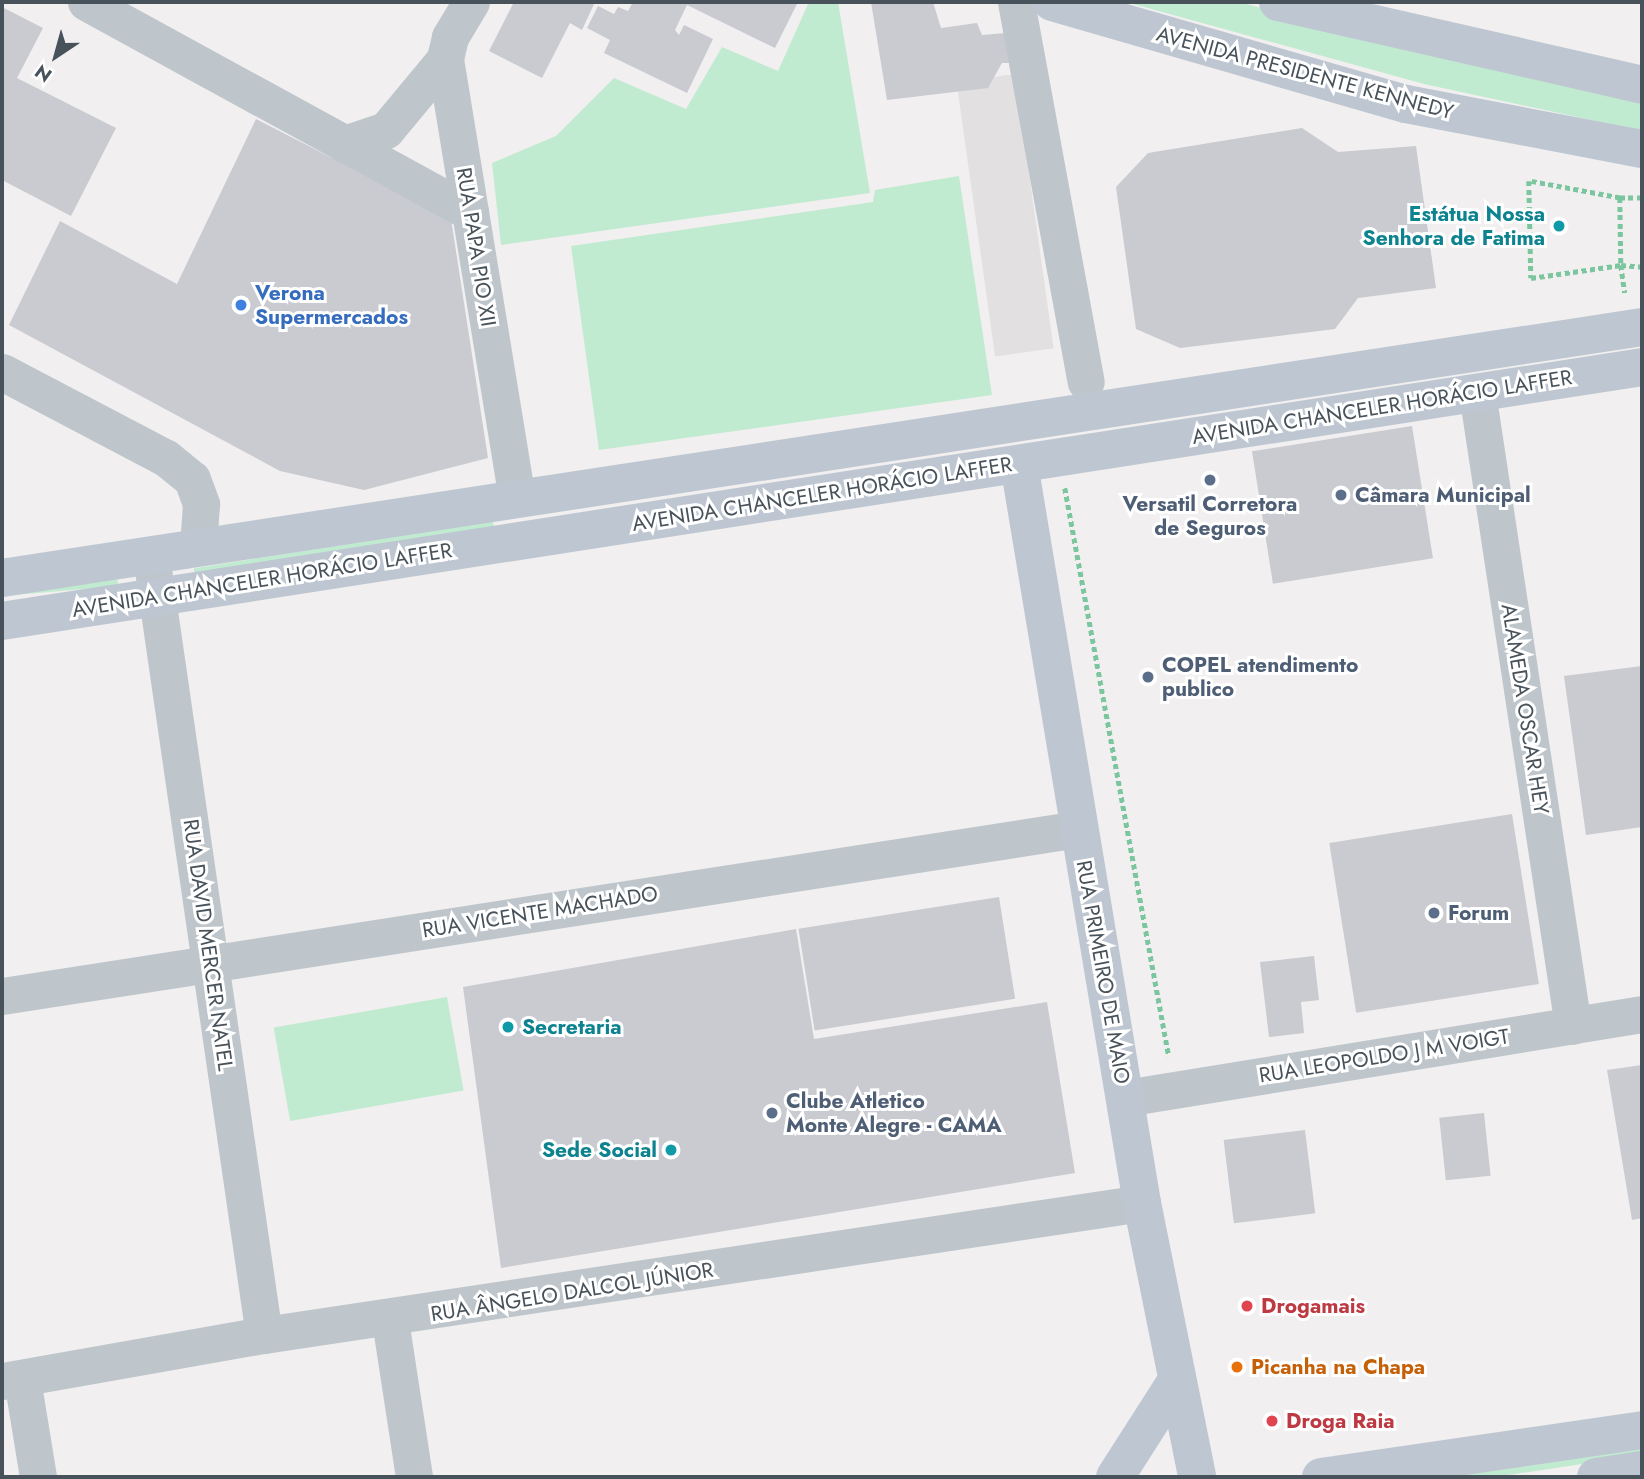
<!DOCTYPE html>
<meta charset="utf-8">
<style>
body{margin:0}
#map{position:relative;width:1644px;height:1479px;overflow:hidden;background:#f1efef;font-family:Jost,sans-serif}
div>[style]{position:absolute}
.education>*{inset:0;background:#e2e0e0;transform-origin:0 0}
.green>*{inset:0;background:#c1ebd0;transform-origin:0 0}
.building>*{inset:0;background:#c9cbd1;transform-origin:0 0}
.path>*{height:4.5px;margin-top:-2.25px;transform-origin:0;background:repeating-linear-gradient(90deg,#7cc69f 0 5px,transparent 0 8.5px)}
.street>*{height:37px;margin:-18.5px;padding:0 18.5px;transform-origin:18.5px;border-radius:18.5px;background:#bec6cc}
.secondary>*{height:38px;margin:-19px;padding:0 19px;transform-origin:19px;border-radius:19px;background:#bec7d1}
.dots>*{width:19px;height:19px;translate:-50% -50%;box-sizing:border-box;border:4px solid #fff;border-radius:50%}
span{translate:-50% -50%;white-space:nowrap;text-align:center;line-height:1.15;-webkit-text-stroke:6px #fff;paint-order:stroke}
.street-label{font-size:21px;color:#48525a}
.culture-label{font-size:21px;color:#0d838f;font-weight:700}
.right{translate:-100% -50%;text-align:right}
.left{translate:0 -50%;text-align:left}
.shop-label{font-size:21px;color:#366cbe;font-weight:700}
.service-label{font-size:21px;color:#4e5e75;font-weight:700}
.health-label{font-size:21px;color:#be3a42;font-weight:700}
.food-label{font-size:21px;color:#c56008;font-weight:700}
.frame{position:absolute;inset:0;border:4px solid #48525a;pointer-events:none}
.north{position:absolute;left:21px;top:21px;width:70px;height:70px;-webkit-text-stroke:5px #fff;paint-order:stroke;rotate:216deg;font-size:19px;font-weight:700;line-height:28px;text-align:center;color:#48525a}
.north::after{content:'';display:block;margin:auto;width:24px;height:32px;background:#48525a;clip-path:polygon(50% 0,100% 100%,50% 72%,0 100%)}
</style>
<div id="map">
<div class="education">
<div style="left:1015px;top:74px;width:277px;height:59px;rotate:82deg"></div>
</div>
<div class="green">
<div style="clip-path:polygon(809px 2px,838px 2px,870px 193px,501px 245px,492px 163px,556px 136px,614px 78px,686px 109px,722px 47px,778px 71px)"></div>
<div style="clip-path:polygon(1126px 2px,1239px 2px,1431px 53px,1642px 92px,1642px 131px,1424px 84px)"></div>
<div style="clip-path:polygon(959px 176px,992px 395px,599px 450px,571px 246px,873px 202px,875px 190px)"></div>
<div style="left:493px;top:521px;width:12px;height:303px;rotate:81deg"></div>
<div style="left:117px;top:574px;width:12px;height:116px;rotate:85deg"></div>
<div style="left:447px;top:997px;width:95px;height:176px;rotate:80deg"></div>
<div style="clip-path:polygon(1642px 1443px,1642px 1455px,1495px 1477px,1415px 1477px)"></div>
</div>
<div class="building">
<div style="clip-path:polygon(514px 2px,595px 2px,582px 30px,570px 23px,542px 78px,489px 51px)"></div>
<div style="clip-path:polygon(633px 2px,798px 2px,775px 48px,687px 5px,675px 30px,679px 35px,684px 25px,713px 39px,687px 93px,604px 53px,610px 40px,587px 28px,598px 6px,614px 14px,618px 7px,628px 11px)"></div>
<div style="clip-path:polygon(871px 2px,933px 2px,941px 28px,977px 23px,982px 35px,1019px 32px,1021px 63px,1002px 63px,988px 88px,887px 100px)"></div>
<div style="clip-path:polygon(2px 7px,43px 28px,17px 78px,116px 128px,71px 216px,2px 180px)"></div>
<div style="clip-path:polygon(256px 119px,451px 219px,488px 458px,364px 490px,280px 471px,9px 325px,60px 221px,177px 284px)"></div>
<div style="clip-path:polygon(1302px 128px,1338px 152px,1416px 146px,1436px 288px,1358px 298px,1335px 329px,1180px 348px,1136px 329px,1116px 187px,1148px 153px)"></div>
<div style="left:1412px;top:426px;width:134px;height:162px;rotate:81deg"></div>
<div style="clip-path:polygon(1642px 666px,1642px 827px,1586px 835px,1564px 676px)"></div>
<div style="left:1512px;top:814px;width:172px;height:185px;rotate:81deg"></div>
<div style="left:999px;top:897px;width:103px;height:203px;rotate:81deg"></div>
<div style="clip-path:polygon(796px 929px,814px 1039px,1047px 1002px,1075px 1173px,501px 1268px,463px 987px)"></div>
<div style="clip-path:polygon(1314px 956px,1319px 1000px,1301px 1002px,1304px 1033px,1269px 1037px,1260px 962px)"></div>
<div style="clip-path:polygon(1642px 1065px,1642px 1218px,1632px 1220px,1607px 1070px)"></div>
<div style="left:1484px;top:1113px;width:63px;height:45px;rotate:84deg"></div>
<div style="left:1305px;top:1130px;width:84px;height:82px;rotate:83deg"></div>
</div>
<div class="path">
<div style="left:1620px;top:198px;width:93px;rotate:-169.4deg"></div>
<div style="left:1529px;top:181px;width:97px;rotate:88.8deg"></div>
<div style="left:1531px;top:278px;width:91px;rotate:-8.2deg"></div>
<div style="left:1621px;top:265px;width:28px;rotate:82deg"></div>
<div style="left:1642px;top:198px;width:22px;rotate:180deg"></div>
<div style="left:1620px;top:198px;width:67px;rotate:89.1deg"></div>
<div style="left:1621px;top:265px;width:21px;rotate:5deg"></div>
<div style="left:1065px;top:488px;width:578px;rotate:79.64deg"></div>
</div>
<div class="street">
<div style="left:86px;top:2px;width:438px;rotate:28.7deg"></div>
<div style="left:471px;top:2px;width:41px;rotate:121deg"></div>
<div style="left:450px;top:37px;width:23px;rotate:103deg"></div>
<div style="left:445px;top:59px;width:444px;rotate:80.7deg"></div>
<div style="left:1016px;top:2px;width:386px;rotate:79.6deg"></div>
<div style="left:344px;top:144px;width:44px;rotate:-18.4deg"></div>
<div style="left:386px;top:130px;width:92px;rotate:-50.3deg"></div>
<div style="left:2px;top:372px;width:185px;rotate:27.7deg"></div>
<div style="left:166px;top:458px;width:33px;rotate:39deg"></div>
<div style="left:192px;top:479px;width:27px;rotate:70deg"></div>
<div style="left:201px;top:504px;width:43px;rotate:94deg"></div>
<div style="left:1477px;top:392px;width:641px;rotate:81.39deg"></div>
<div style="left:151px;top:556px;width:787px;rotate:81.75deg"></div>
<div style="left:2px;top:996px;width:1089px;rotate:-8.82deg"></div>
<div style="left:1125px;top:1098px;width:524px;rotate:-9.23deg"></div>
<div style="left:390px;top:1320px;width:159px;rotate:81.3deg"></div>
<div style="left:22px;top:1379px;width:99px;rotate:80.7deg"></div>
<div style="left:2px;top:1381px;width:266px;rotate:-10deg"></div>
<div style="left:264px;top:1335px;width:888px;rotate:-8.55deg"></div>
</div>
<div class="secondary">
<div style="left:1052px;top:2px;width:368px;rotate:16.1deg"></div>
<div style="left:1406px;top:104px;width:240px;rotate:10.8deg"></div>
<div style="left:1278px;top:2px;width:373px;rotate:12.8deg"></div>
<div style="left:1019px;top:464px;width:749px;rotate:80.55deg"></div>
<div style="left:1142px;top:1203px;width:279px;rotate:78.6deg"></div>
<div style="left:2px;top:578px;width:1659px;rotate:-8.7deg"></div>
<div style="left:2px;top:621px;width:1660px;rotate:-8.8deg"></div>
<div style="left:1115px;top:1477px;width:115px;rotate:-57.4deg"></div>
<div style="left:1321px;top:1477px;width:324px;rotate:-8.3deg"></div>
<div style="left:1596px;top:1477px;width:47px;rotate:-8.7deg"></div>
</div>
<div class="dots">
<div style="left:1559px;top:226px;background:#0f9aa8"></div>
<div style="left:241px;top:305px;background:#3f7fe0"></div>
<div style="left:1210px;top:480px;background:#5c6f8a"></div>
<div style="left:1341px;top:495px;background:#5c6f8a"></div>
<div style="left:1148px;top:677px;background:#5c6f8a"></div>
<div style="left:1434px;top:913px;background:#5c6f8a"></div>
<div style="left:508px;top:1027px;background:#0f9aa8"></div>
<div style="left:772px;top:1113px;background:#5c6f8a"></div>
<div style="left:671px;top:1150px;background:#0f9aa8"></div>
<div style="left:1247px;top:1306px;background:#e0444e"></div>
<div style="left:1237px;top:1367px;background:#e8710a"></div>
<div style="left:1272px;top:1421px;background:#e0444e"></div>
</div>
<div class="street-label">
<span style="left:1305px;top:73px;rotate:15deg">AVENIDA PRESIDENTE KENNEDY</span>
<span style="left:476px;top:247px;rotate:81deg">RUA PAPA PIO XII</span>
<span style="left:1382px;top:407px;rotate:-9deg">AVENIDA CHANCELER HORÁCIO LAFFER</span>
<span style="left:822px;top:494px;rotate:-9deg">AVENIDA CHANCELER HORÁCIO LAFFER</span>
<span style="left:262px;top:580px;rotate:-9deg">AVENIDA CHANCELER HORÁCIO LAFFER</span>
<span style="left:1525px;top:709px;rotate:81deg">ALAMEDA OSCAR HEY</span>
<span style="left:540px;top:912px;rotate:-9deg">RUA VICENTE MACHADO</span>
<span style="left:208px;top:945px;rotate:82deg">RUA DAVID MERCER NATEL</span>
<span style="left:1103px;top:972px;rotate:80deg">RUA PRIMEIRO DE MAIO</span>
<span style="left:1384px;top:1056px;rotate:-9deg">RUA LEOPOLDO J M VOIGT</span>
<span style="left:572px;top:1292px;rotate:-9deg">RUA ÂNGELO DALCOL JÚNIOR</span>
</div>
<div class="culture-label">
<span class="right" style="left:1545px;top:226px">Estátua Nossa<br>Senhora de Fatima</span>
<span class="left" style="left:522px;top:1027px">Secretaria</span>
<span class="right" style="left:657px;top:1150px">Sede Social</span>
</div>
<div class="shop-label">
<span class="left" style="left:255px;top:305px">Verona<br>Supermercados</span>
</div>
<div class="service-label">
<span class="left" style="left:1355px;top:495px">Câmara Municipal</span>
<span style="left:1210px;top:516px">Versatil Corretora<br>de Seguros</span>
<span class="left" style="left:1162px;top:677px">COPEL atendimento<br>publico</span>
<span class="left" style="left:1448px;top:913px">Forum</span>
<span class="left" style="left:786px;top:1113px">Clube Atletico<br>Monte Alegre - CAMA</span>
</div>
<div class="health-label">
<span class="left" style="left:1261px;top:1306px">Drogamais</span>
<span class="left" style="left:1286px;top:1421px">Droga Raia</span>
</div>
<div class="food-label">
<span class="left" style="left:1251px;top:1367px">Picanha na Chapa</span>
</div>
<div class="frame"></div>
<div class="north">N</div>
</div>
